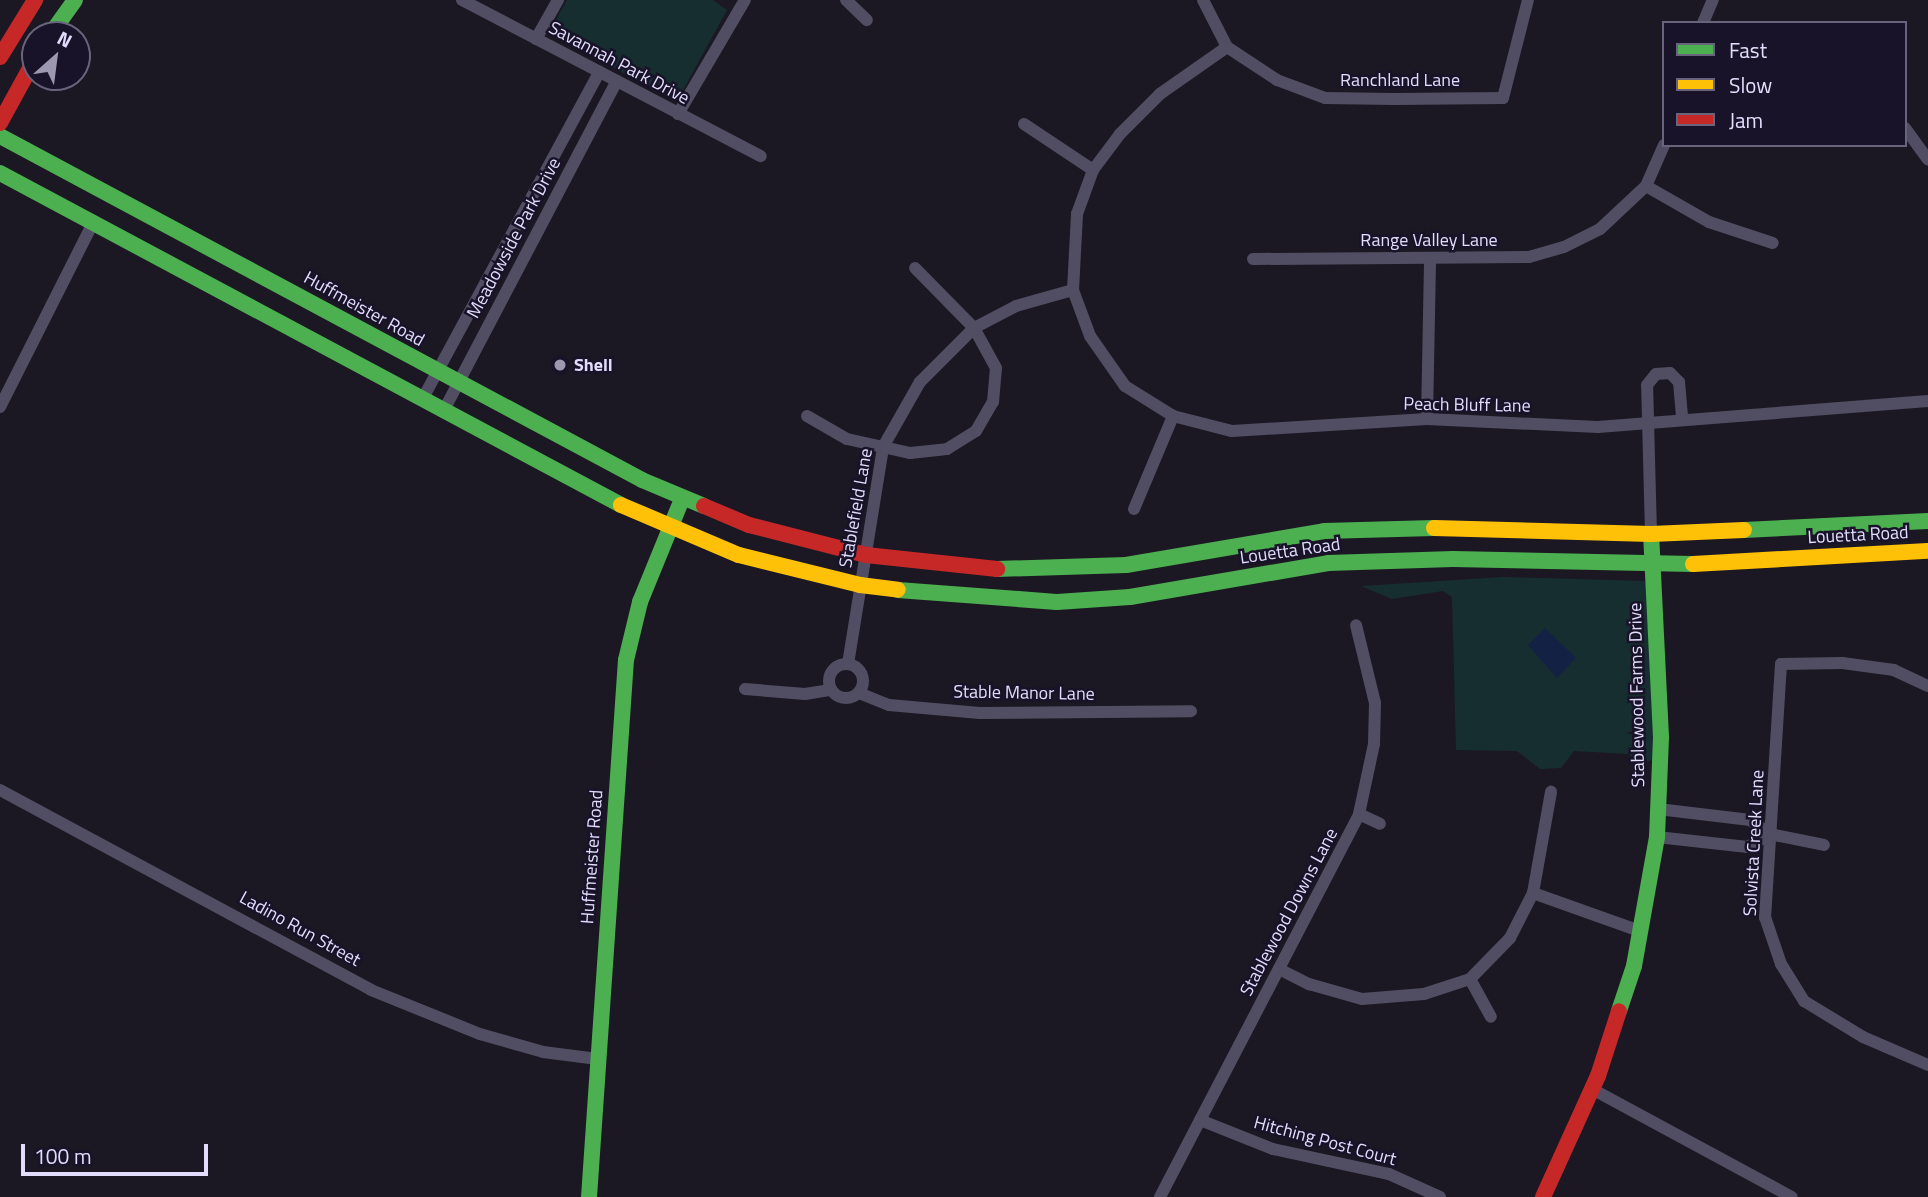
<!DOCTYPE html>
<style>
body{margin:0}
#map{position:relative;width:1928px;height:1197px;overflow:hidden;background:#1b1823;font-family:"Titillium Web",sans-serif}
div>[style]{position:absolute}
.green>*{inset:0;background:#172e30}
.water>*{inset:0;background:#132145}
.street>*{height:12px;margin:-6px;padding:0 6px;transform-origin:6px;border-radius:6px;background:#514e63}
.street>.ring{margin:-6px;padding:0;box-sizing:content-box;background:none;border:12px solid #514e63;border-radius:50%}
.fast>*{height:16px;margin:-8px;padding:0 8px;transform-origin:8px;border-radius:8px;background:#4caf50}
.slow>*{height:16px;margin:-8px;padding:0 8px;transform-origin:8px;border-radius:8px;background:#ffc107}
.jam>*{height:16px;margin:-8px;padding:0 8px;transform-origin:8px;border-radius:8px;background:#c62828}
.dots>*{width:19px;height:19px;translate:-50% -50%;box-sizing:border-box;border:4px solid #181328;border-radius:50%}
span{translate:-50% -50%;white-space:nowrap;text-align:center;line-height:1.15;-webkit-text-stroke:5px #181328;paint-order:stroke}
.street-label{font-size:18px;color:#e2ddfc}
.poi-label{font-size:18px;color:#e2ddfc;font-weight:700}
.left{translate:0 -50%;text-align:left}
.legend{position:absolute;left:1662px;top:21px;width:245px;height:126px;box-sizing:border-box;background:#181328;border:2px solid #69647d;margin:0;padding:9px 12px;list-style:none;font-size:21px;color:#e2ddfc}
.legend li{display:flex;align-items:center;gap:14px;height:35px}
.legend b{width:35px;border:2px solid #69647d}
.north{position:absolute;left:21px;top:21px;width:70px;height:70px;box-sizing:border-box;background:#181328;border:2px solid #69647d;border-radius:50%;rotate:28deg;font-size:19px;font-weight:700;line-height:28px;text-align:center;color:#e2ddfc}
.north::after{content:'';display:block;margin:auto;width:24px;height:32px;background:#9c98b0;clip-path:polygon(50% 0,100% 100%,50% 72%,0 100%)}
.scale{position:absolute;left:21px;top:1144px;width:187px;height:32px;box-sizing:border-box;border:4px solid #e2ddfc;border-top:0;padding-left:9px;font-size:21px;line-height:24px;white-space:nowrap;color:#e2ddfc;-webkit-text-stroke:5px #181328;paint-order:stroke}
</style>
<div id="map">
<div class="green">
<div style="clip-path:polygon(567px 0,713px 0,727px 10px,681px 94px,667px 97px,558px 38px,557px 18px)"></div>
<div style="clip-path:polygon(1503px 577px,1647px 581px,1654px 760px,1638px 763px,1629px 754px,1574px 751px,1561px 768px,1540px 769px,1517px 751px,1456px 750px,1452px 597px,1443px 591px,1392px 599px,1361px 586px)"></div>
</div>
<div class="water">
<div style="clip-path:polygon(1545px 628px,1576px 658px,1557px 678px,1528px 645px)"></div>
</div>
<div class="street">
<div style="left:462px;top:0;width:337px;rotate:27.6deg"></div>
<div style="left:846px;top:0;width:29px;rotate:44deg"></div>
<div style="left:1203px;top:0;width:53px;rotate:62.9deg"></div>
<div style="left:1227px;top:47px;width:60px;rotate:33.4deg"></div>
<div style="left:1277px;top:80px;width:51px;rotate:20.6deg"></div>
<div style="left:1325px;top:98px;width:69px;rotate:0.8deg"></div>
<div style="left:1394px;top:99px;width:109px;rotate:-0.5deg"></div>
<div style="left:1503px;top:98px;width:101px;rotate:-75.7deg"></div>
<div style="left:1703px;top:23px;width:25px;rotate:-67deg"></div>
<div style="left:536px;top:39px;width:45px;rotate:-60.6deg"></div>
<div style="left:1227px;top:47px;width:82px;rotate:145deg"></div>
<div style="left:1160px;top:94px;width:57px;rotate:135deg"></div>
<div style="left:1120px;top:134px;width:45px;rotate:126.9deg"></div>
<div style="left:1093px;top:170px;width:47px;rotate:110deg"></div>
<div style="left:1077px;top:214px;width:76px;rotate:93deg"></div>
<div style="left:1073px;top:290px;width:49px;rotate:69.7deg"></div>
<div style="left:1090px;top:336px;width:61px;rotate:55deg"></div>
<div style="left:1125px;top:386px;width:57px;rotate:32deg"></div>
<div style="left:1173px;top:416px;width:61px;rotate:14.3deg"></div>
<div style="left:1232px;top:431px;width:195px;rotate:-3.5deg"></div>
<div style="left:1427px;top:419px;width:171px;rotate:2.7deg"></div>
<div style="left:1598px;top:427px;width:331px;rotate:-4.5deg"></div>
<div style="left:678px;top:114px;width:132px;rotate:-59.6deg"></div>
<div style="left:1024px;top:124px;width:83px;rotate:33.7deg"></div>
<div style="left:1905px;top:128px;width:39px;rotate:54deg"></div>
<div style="left:1646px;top:186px;width:73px;rotate:29.7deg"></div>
<div style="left:1709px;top:222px;width:67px;rotate:18.2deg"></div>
<div style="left:1253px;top:259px;width:276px;rotate:-0.4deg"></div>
<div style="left:1529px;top:257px;width:36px;rotate:-16deg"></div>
<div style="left:1564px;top:247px;width:40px;rotate:-26.6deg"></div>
<div style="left:1600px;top:229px;width:63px;rotate:-43.1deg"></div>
<div style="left:1646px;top:186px;width:45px;rotate:-66.3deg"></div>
<div style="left:422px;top:400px;width:373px;rotate:-61.6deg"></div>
<div style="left:0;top:407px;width:208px;rotate:-63.2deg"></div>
<div style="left:443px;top:412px;width:374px;rotate:-62.3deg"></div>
<div style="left:807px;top:416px;width:46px;rotate:29.9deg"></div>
<div style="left:847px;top:439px;width:65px;rotate:12.5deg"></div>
<div style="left:910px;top:453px;width:37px;rotate:-6deg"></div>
<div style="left:947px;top:449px;width:34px;rotate:-32deg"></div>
<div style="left:976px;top:431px;width:34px;rotate:-60deg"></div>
<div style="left:993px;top:402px;width:34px;rotate:-85deg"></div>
<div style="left:996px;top:368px;width:46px;rotate:-118.8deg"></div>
<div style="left:974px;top:328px;width:84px;rotate:-134.5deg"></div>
<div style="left:1427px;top:419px;width:161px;rotate:-88.9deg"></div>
<div style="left:1134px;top:509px;width:101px;rotate:-67.2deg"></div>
<div style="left:1651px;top:534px;width:149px;rotate:-91.5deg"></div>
<div style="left:1647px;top:385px;width:14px;rotate:-51deg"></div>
<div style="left:1656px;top:374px;width:14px;rotate:-4deg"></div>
<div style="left:1670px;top:373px;width:13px;rotate:45deg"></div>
<div style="left:1679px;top:382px;width:38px;rotate:85deg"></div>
<div class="ring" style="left:829px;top:664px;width:22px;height:22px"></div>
<div style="left:848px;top:664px;width:220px;rotate:-80.8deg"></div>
<div style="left:883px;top:447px;width:75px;rotate:-60.4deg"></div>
<div style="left:920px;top:382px;width:76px;rotate:-45deg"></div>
<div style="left:974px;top:328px;width:47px;rotate:-27.6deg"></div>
<div style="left:1016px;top:306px;width:59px;rotate:-15.7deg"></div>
<div style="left:1928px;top:686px;width:38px;rotate:-155deg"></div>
<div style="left:1894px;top:670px;width:52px;rotate:-172.3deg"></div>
<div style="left:1842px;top:663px;width:61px;rotate:179.1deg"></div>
<div style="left:1781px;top:664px;width:254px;rotate:93.6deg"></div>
<div style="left:1765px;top:917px;width:50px;rotate:71.2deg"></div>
<div style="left:1781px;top:964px;width:44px;rotate:58.1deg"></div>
<div style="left:1804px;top:1001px;width:69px;rotate:31.4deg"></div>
<div style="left:1863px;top:1037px;width:71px;rotate:23.3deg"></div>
<div style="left:745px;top:689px;width:60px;rotate:4.8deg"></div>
<div style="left:805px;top:694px;width:26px;rotate:-9deg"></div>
<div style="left:859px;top:693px;width:32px;rotate:22deg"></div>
<div style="left:889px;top:705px;width:91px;rotate:5deg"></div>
<div style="left:980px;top:713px;width:211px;rotate:-0.5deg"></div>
<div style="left:0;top:790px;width:421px;rotate:28.3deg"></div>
<div style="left:371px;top:990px;width:118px;rotate:22deg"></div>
<div style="left:480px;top:1034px;width:66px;rotate:15.9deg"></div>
<div style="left:543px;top:1052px;width:55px;rotate:7.3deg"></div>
<div style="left:1658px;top:809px;width:93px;rotate:6.8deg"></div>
<div style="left:1750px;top:820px;width:24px;rotate:35deg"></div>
<div style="left:1770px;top:834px;width:55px;rotate:11.5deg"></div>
<div style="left:1359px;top:814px;width:23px;rotate:25deg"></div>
<div style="left:1657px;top:837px;width:91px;rotate:6.3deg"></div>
<div style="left:1747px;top:847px;width:26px;rotate:-29deg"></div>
<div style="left:1533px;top:893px;width:114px;rotate:19.6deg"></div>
<div style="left:1279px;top:969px;width:34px;rotate:27deg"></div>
<div style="left:1309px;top:984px;width:55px;rotate:15.8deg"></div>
<div style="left:1362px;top:999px;width:62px;rotate:-4.6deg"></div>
<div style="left:1424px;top:994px;width:48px;rotate:-18.1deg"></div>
<div style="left:1470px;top:979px;width:57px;rotate:-45.7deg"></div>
<div style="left:1510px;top:938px;width:51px;rotate:-62.9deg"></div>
<div style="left:1533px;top:893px;width:103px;rotate:-79.9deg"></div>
<div style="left:1470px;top:979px;width:43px;rotate:61.1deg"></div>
<div style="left:1592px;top:1089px;width:227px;rotate:28.4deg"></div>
<div style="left:1200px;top:1120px;width:79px;rotate:21.7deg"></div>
<div style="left:1273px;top:1149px;width:119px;rotate:12.2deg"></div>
<div style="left:1389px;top:1174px;width:56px;rotate:24.3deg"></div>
<div style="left:1160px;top:1197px;width:432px;rotate:-62.5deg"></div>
<div style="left:1359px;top:814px;width:72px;rotate:-77.9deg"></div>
<div style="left:1374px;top:744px;width:41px;rotate:-88.6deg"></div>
<div style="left:1375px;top:703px;width:80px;rotate:-103.7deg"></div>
</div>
<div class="fast">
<div style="left:50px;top:35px;width:43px;rotate:-54.5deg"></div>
<div style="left:0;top:136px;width:728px;rotate:28.18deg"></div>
<div style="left:642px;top:480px;width:67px;rotate:22.8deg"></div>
<div style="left:0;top:173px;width:704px;rotate:28.13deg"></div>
<div style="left:1744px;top:530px;width:184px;rotate:-2.8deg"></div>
<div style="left:997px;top:569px;width:129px;rotate:-1.8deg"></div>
<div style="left:1126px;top:565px;width:201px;rotate:-9.7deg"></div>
<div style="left:1324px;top:531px;width:110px;rotate:-1.6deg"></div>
<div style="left:898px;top:590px;width:159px;rotate:4.3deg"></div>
<div style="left:1057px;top:602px;width:73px;rotate:-3.9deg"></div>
<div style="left:1130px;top:597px;width:201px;rotate:-9.7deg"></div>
<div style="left:1328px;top:563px;width:125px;rotate:-1.8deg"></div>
<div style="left:1453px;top:559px;width:240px;rotate:1.2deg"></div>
<div style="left:1619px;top:1011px;width:47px;rotate:-71.6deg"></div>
<div style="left:1634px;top:966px;width:131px;rotate:-79.9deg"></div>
<div style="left:1657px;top:837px;width:100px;rotate:-87.7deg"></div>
<div style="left:1661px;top:737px;width:203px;rotate:-92.8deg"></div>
<div style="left:589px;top:1197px;width:538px;rotate:-86.06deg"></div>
<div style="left:626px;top:660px;width:60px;rotate:-76.4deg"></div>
<div style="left:640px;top:602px;width:111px;rotate:-67.8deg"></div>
</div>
<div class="slow">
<div style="left:621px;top:505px;width:128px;rotate:23deg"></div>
<div style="left:739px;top:555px;width:125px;rotate:13.9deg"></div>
<div style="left:860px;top:585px;width:38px;rotate:7deg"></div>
<div style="left:1434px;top:528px;width:217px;rotate:1.6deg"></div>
<div style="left:1651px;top:534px;width:93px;rotate:-2.5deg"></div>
<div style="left:1693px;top:564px;width:235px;rotate:-3.2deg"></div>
</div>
<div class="jam">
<div style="left:0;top:57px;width:67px;rotate:-58.4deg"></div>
<div style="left:0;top:123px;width:73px;rotate:-61.3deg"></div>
<div style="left:704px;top:506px;width:49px;rotate:22.9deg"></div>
<div style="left:749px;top:525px;width:121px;rotate:14.4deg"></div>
<div style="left:866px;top:555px;width:132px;rotate:6.1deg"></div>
<div style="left:1543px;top:1197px;width:133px;rotate:-65.6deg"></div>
<div style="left:1598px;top:1076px;width:68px;rotate:-72.1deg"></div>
</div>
<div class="dots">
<div style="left:560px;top:365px;background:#9c98b0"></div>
</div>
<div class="street-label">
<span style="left:619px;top:63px;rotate:28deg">Savannah Park Drive</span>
<span style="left:1400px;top:80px">Ranchland Lane</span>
<span style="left:514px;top:238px;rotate:-62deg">Meadowside Park Drive</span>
<span style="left:1429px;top:240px">Range Valley Lane</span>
<span style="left:364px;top:309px;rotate:29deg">Huffmeister Road</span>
<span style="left:1467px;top:405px;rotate:1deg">Peach Bluff Lane</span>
<span style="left:856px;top:508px;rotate:-80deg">Stablefield Lane</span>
<span style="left:1858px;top:535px;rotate:-3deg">Louetta Road</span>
<span style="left:1290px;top:551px;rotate:-8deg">Louetta Road</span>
<span style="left:1024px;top:693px;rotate:1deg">Stable Manor Lane</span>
<span style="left:1637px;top:695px;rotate:-91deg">Stablewood Farms Drive</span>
<span style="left:1754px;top:843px;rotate:-87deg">Solvista Creek Lane</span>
<span style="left:592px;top:857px;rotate:-86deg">Huffmeister Road</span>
<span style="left:1289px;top:912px;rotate:-62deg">Stablewood Downs Lane</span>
<span style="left:300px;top:929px;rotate:29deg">Ladino Run Street</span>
<span style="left:1325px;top:1141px;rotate:15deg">Hitching Post Court</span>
</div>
<div class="poi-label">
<span class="left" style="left:574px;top:365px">Shell</span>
</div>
<ul class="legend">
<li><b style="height:9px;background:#4caf50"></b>Fast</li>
<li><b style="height:9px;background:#ffc107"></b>Slow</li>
<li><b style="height:9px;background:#c62828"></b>Jam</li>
</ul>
<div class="north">N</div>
<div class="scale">100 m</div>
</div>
